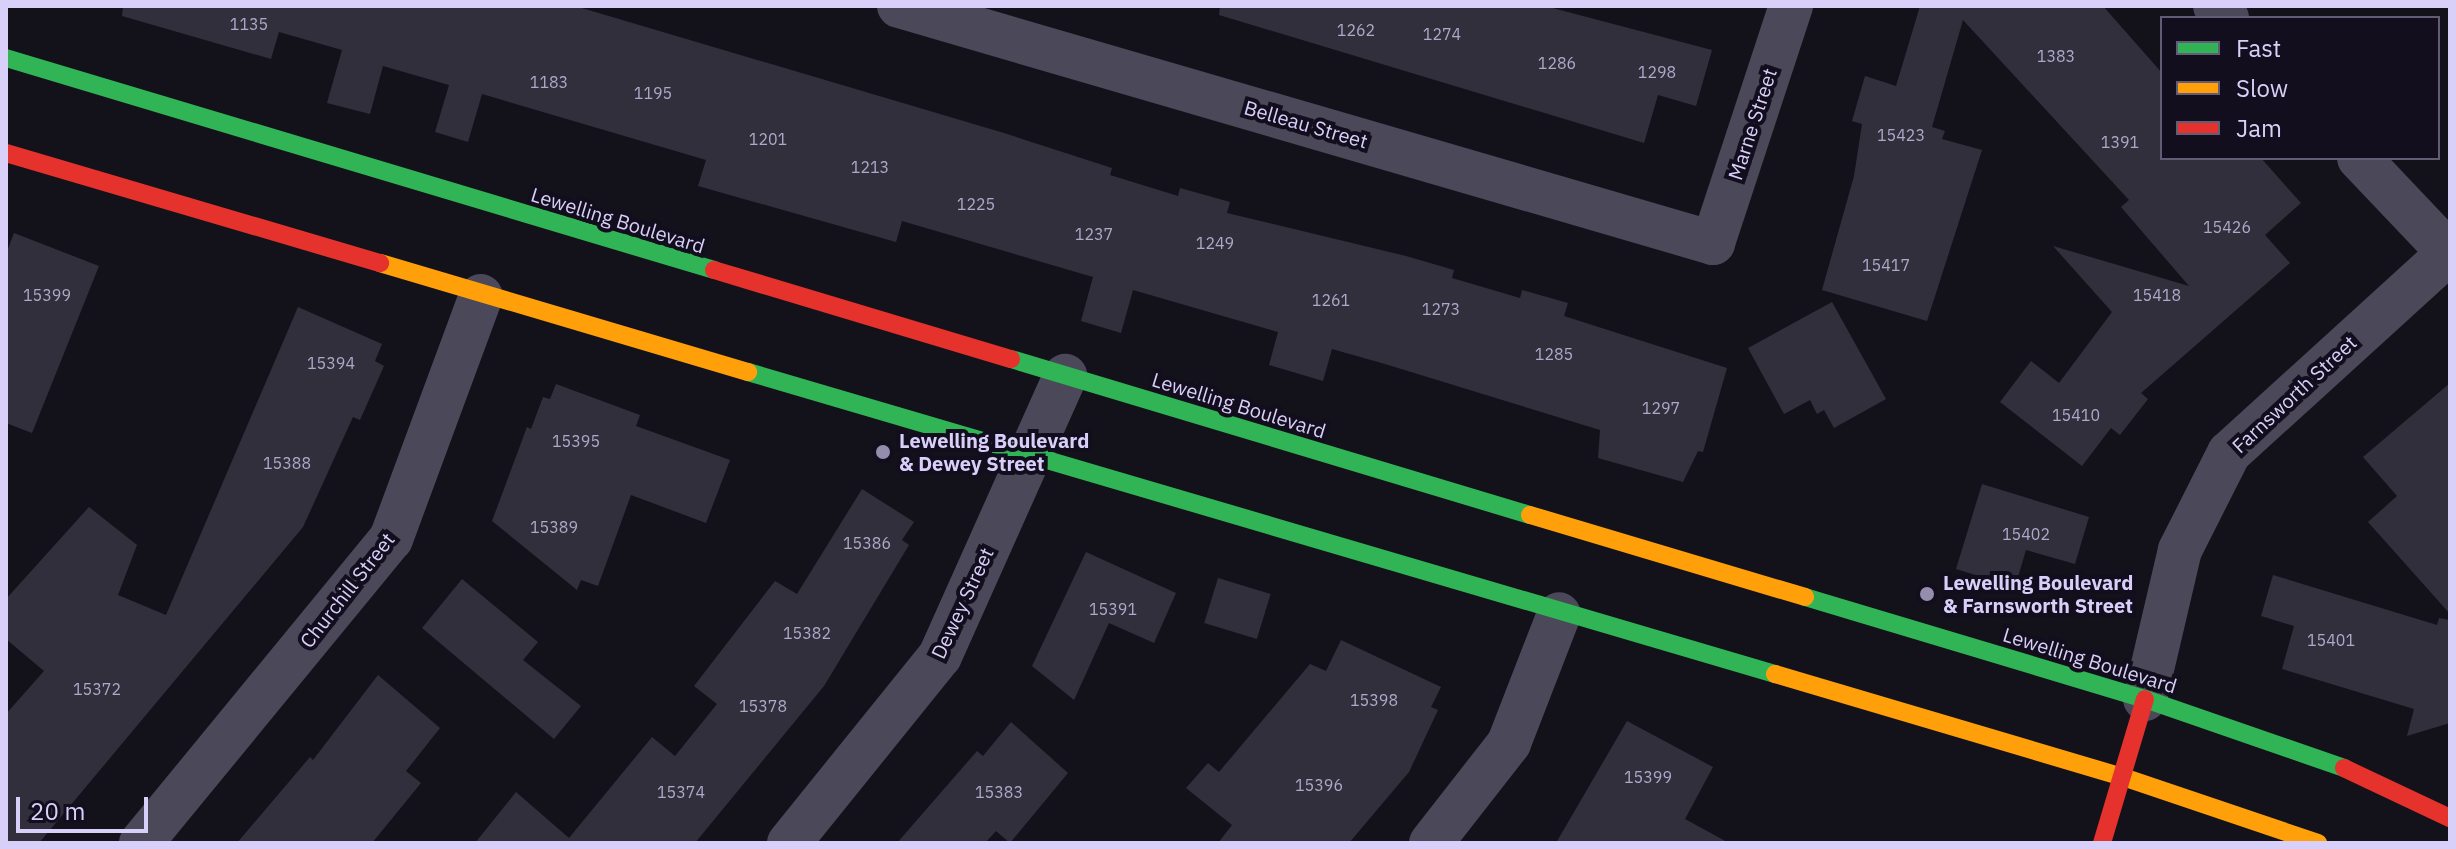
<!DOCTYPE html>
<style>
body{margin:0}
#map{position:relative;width:2456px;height:849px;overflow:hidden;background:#13121a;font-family:"IBM Plex Sans",sans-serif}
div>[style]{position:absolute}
.building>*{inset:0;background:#322f3c;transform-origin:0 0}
.street>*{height:44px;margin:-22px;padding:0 22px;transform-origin:22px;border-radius:22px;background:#4a4859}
.fast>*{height:18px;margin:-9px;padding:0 9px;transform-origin:9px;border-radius:9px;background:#30b455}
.slow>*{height:18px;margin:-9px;padding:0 9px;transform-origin:9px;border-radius:9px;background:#ff9f0a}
.jam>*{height:18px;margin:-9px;padding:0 9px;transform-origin:9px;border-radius:9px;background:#e5322d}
.dots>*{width:22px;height:22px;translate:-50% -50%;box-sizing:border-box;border:4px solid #120e1d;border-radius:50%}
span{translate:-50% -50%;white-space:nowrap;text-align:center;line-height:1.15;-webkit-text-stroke:8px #120e1d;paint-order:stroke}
.number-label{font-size:16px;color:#afa8ca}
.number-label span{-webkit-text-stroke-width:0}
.street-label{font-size:20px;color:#d9d0fa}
.poi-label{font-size:20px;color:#d9d0fa;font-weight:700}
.left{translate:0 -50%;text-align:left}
.frame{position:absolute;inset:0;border:8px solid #d9d0fa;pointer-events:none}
.legend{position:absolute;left:2160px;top:16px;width:280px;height:144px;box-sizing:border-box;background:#120e1d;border:2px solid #625c75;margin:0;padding:10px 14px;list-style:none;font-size:24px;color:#d9d0fa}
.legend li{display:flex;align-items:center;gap:16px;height:40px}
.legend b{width:40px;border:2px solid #625c75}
.scale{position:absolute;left:16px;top:797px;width:132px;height:36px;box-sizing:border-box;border:4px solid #d9d0fa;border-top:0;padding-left:10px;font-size:24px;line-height:28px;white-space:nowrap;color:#d9d0fa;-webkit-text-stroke:6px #120e1d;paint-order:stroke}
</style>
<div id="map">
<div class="building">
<div style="clip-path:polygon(123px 6px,575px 6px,1004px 133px,1112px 168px,1110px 175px,1178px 196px,1180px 188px,1230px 202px,1227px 213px,1406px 256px,1454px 270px,1452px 278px,1520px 298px,1522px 290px,1568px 303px,1564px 316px,1727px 368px,1703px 452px,1698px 451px,1683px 482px,1598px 458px,1600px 430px,1385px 364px,1332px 349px,1323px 381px,1269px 365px,1278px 332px,1133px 290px,1121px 333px,1081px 321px,1093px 277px,902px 221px,896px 242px,698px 186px,706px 160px,482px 94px,468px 142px,435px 132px,449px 85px,383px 66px,370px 114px,327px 103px,342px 50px,279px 32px,271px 59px,122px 16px)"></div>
<div style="clip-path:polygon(1220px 6px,1545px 6px,1712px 50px,1696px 106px,1658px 95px,1644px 143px,1219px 15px)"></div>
<div style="clip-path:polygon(1920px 6px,2103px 6px,2162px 73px,2162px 158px,2261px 158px,2301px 203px,2265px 235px,2290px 263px,2141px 393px,2148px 399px,2120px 435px,2111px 428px,2082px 466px,2000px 402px,2031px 361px,2059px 383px,2112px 312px,2053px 246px,2189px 286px,2121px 207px,2129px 200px,1963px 20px,1932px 127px,1945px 131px,1942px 139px,1982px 150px,1927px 321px,1822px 290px,1854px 176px,1862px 124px,1852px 121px,1865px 76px,1896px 86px)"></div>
<div style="clip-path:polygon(14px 233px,99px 266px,32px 433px,6px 423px,6px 254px)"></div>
<div style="clip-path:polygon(1832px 302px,1886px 399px,1834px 428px,1824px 410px,1817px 414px,1810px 400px,1784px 414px,1748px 348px)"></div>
<div style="clip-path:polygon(298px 307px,382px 344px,375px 361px,384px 366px,360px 420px,353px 417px,303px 527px,39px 843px,6px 843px,6px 714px,44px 671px,6px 639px,6px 599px,89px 507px,137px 545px,118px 595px,166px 615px)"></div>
<div style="clip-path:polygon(2450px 383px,2450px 614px,2368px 522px,2397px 496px,2363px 457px)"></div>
<div style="clip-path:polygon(556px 384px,640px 415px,636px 426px,730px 460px,706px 523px,631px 495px,598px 586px,581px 580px,577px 590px,492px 521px,527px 427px,531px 429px,543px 397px,550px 399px)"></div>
<div style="clip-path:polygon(1982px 484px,2089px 517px,2075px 564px,2026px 550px,2015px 587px,1956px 569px)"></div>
<div style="clip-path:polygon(862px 489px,914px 522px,902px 540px,909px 545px,824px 686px,695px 843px,475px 843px,516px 792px,569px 838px,652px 737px,675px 756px,717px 704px,694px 686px,775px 581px,797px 594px)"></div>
<div style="clip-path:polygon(1086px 552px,1176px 593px,1154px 643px,1109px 623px,1074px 700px,1032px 666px)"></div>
<div style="clip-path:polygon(2273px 575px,2437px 625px,2439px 618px,2450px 620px,2450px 723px,2407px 736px,2414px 709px,2282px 669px,2294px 626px,2261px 616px)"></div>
<div style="left:1218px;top:578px;width:55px;height:47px;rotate:17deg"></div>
<div style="clip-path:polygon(462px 579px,538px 642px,523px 660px,581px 706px,554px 739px,422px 628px)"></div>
<div style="clip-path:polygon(1341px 640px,1441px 687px,1431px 707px,1438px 710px,1409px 772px,1349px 843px,1218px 843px,1232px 825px,1186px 788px,1208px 763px,1219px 772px,1310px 664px,1326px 671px)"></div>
<div style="clip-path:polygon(378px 675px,440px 728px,406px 771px,421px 783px,372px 843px,237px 843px,310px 757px,313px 760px)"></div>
<div style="clip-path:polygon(1627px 721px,1713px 767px,1685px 819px,1729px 843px,1556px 843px)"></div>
<div style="clip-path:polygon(1011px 722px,1068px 773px,1010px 843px,996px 831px,985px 843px,897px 843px,977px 751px,983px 756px)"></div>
</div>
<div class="street">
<div style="left:899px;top:6px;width:848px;rotate:16.23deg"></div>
<div style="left:1713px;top:243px;width:250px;rotate:-71.8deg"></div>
<div style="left:2215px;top:6px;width:17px;rotate:45deg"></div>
<div style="left:2359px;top:158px;width:131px;rotate:46.5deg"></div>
<div style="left:2145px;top:699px;width:153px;rotate:-76.8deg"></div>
<div style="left:2180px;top:550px;width:109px;rotate:-63.2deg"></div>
<div style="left:2229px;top:453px;width:299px;rotate:-42.3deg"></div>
<div style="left:141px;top:843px;width:394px;rotate:-50.6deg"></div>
<div style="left:391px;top:539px;width:259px;rotate:-69.7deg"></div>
<div style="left:789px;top:843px;width:240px;rotate:-51.1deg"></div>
<div style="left:940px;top:656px;width:307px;rotate:-65.9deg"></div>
<div style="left:1431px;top:843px;width:127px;rotate:-52deg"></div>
<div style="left:1509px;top:743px;width:138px;rotate:-68.8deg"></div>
</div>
<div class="fast">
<div style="left:6px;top:58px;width:739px;rotate:16.67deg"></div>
<div style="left:1011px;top:359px;width:542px;rotate:16.73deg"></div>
<div style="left:748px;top:372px;width:1070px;rotate:16.39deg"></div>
<div style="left:1805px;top:597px;width:355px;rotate:16.7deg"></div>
<div style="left:2145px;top:699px;width:211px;rotate:19.1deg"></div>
</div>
<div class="slow">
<div style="left:380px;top:263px;width:384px;rotate:16.5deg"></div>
<div style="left:1530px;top:515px;width:287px;rotate:16.6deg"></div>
<div style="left:1775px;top:674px;width:363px;rotate:16.5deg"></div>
<div style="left:2123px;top:777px;width:206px;rotate:18.7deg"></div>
</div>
<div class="jam">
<div style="left:6px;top:153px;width:390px;rotate:16.4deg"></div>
<div style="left:714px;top:270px;width:310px;rotate:16.7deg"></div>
<div style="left:2344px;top:768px;width:117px;rotate:25.3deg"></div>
<div style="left:2102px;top:843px;width:150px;rotate:-73.4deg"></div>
</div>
<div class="dots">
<div style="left:883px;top:452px;background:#948eac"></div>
<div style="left:1927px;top:594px;background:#948eac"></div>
</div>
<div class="number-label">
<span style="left:249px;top:24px">1135</span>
<span style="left:1356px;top:30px">1262</span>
<span style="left:1442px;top:34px">1274</span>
<span style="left:2056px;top:56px">1383</span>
<span style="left:1557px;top:63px">1286</span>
<span style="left:1657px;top:72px">1298</span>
<span style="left:549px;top:82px">1183</span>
<span style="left:653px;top:93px">1195</span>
<span style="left:1901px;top:135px">15423</span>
<span style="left:768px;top:139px">1201</span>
<span style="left:2120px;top:142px">1391</span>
<span style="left:870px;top:167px">1213</span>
<span style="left:976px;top:204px">1225</span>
<span style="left:2227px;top:227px">15426</span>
<span style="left:1094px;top:234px">1237</span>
<span style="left:1215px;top:243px">1249</span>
<span style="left:1886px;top:265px">15417</span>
<span style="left:47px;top:295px">15399</span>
<span style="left:2157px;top:295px">15418</span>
<span style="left:1331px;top:300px">1261</span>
<span style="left:1441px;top:309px">1273</span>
<span style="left:1554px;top:354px">1285</span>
<span style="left:331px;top:363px">15394</span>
<span style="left:1661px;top:408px">1297</span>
<span style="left:2076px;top:415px">15410</span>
<span style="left:576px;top:441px">15395</span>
<span style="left:287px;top:463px">15388</span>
<span style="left:554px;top:527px">15389</span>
<span style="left:2026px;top:534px">15402</span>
<span style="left:867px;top:543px">15386</span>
<span style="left:1113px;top:609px">15391</span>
<span style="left:807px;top:633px">15382</span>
<span style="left:2331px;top:640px">15401</span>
<span style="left:97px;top:689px">15372</span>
<span style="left:1374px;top:700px">15398</span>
<span style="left:763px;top:706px">15378</span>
<span style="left:1648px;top:777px">15399</span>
<span style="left:1319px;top:785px">15396</span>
<span style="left:681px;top:792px">15374</span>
<span style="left:999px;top:792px">15383</span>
</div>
<div class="street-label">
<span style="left:1306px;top:124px;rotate:16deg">Belleau Street</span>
<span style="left:1752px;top:124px;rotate:-72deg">Marne Street</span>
<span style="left:618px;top:220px;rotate:17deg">Lewelling Boulevard</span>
<span style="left:2294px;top:394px;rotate:-43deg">Farnsworth Street</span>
<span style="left:1239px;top:405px;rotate:17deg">Lewelling Boulevard</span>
<span style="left:347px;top:590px;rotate:-52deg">Churchill Street</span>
<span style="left:962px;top:603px;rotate:-65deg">Dewey Street</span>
<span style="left:2090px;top:660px;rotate:17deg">Lewelling Boulevard</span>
</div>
<div class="poi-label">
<span class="left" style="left:899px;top:452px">Lewelling Boulevard<br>&amp; Dewey Street</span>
<span class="left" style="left:1943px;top:594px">Lewelling Boulevard<br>&amp; Farnsworth Street</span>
</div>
<div class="frame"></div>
<ul class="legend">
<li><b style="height:10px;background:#30b455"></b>Fast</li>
<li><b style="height:10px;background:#ff9f0a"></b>Slow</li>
<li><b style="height:10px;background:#e5322d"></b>Jam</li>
</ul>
<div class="scale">20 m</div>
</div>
